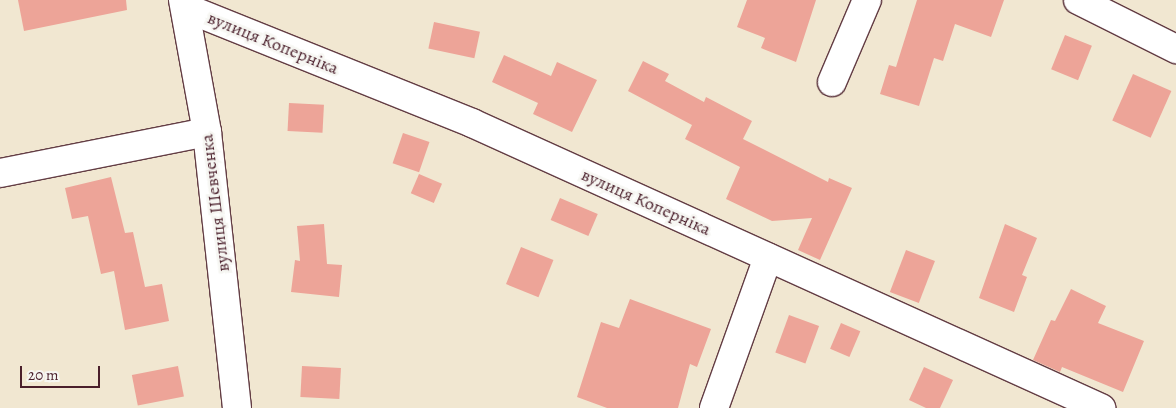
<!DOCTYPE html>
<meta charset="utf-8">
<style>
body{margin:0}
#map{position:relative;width:1176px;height:408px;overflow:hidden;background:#f1e7d1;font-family:Alegreya,serif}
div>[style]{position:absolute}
.building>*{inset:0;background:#eda498;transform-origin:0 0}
.roads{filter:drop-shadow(1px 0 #633d44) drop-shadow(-1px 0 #633d44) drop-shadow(0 1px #633d44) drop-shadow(0 -1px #633d44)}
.street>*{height:28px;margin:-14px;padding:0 14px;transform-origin:14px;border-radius:14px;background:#fff}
.secondary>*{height:28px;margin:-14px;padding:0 14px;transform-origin:14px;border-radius:14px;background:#fff}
span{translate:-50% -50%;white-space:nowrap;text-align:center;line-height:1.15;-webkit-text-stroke:5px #f6f6f2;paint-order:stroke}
.street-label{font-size:18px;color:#4a1f2b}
.scale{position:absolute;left:20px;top:366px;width:80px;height:22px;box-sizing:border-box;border:2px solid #4a1f2b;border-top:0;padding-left:6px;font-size:15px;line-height:18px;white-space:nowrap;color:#4a1f2b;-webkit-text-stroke:4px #f6f6f2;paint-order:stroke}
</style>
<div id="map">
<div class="building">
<div style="clip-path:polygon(18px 0,126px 0,127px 10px,24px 31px)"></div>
<div style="clip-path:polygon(747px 0,816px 0,796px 62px,761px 48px,765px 38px,737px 27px)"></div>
<div style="clip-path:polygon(917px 0,1004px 0,991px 37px,955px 24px,943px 61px,934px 58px,919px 106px,880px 94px,889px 65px,896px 67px)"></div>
<div style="left:434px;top:22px;width:47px;height:27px;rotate:12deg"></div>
<div style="left:1065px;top:35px;width:29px;height:37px;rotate:22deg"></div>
<div style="clip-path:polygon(504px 55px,551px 76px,557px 62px,597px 80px,572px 132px,533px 114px,538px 103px,492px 82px)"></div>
<div style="clip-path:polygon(643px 61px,669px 74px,665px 81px,704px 102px,706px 97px,752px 121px,743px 139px,828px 182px,829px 178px,852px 188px,820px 260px,798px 250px,812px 218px,772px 221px,726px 199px,740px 167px,685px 139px,692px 125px,628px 91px)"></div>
<div style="left:1133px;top:74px;width:42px;height:51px;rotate:24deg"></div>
<div style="left:289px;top:103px;width:35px;height:28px;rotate:3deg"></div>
<div style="left:403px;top:133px;width:28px;height:32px;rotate:19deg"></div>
<div style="left:419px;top:174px;width:25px;height:21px;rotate:23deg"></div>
<div style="clip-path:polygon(111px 177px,125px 233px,133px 232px,145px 287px,162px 284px,169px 321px,125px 330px,114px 271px,101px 274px,88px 216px,72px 219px,65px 188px)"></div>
<div style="left:560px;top:198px;width:41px;height:24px;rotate:23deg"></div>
<div style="clip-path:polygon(324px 224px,327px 264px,342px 265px,339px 297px,291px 292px,295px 260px,300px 261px,297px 226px)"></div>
<div style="clip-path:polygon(1005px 224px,1037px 238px,1022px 275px,1027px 277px,1014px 312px,979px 298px)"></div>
<div style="left:521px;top:247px;width:35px;height:40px;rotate:22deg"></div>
<div style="left:906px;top:250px;width:31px;height:45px;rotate:21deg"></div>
<div style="clip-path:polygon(1071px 289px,1106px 306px,1098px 323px,1144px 341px,1123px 392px,1062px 367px,1060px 372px,1033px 360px,1051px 320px,1055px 321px)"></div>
<div style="clip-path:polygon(630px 299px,711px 329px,697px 367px,690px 364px,678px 408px,607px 408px,577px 397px,601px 322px,619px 328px)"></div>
<div style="left:789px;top:315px;width:32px;height:40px;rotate:20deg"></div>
<div style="left:841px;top:323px;width:21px;height:28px;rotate:23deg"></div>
<div style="left:178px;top:366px;width:31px;height:47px;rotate:79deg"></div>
<div style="left:302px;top:366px;width:39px;height:31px;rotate:3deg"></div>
<div style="clip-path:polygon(924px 367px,953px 380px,940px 408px,926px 408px,909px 400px)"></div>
</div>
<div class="roads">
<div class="street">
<div style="left:1078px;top:0;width:110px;rotate:26.6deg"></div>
<div style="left:186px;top:8px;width:308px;rotate:21.9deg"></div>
<div style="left:472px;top:123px;width:691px;rotate:24.38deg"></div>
<div style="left:832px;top:82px;width:89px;rotate:-66.9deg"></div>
<div style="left:0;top:173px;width:211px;rotate:-11.2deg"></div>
<div style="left:714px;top:408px;width:160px;rotate:-70.3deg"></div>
</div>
<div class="secondary">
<div style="left:183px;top:0;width:134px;rotate:79.7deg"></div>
<div style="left:207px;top:132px;width:278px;rotate:83.8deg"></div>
</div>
</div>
<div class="street-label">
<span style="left:273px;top:43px;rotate:22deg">вулиця Коперніка</span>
<span style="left:646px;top:202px;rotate:24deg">вулиця Коперніка</span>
<span style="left:215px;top:203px;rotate:-97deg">вулиця Шевченка</span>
</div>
<div class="scale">20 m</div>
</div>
